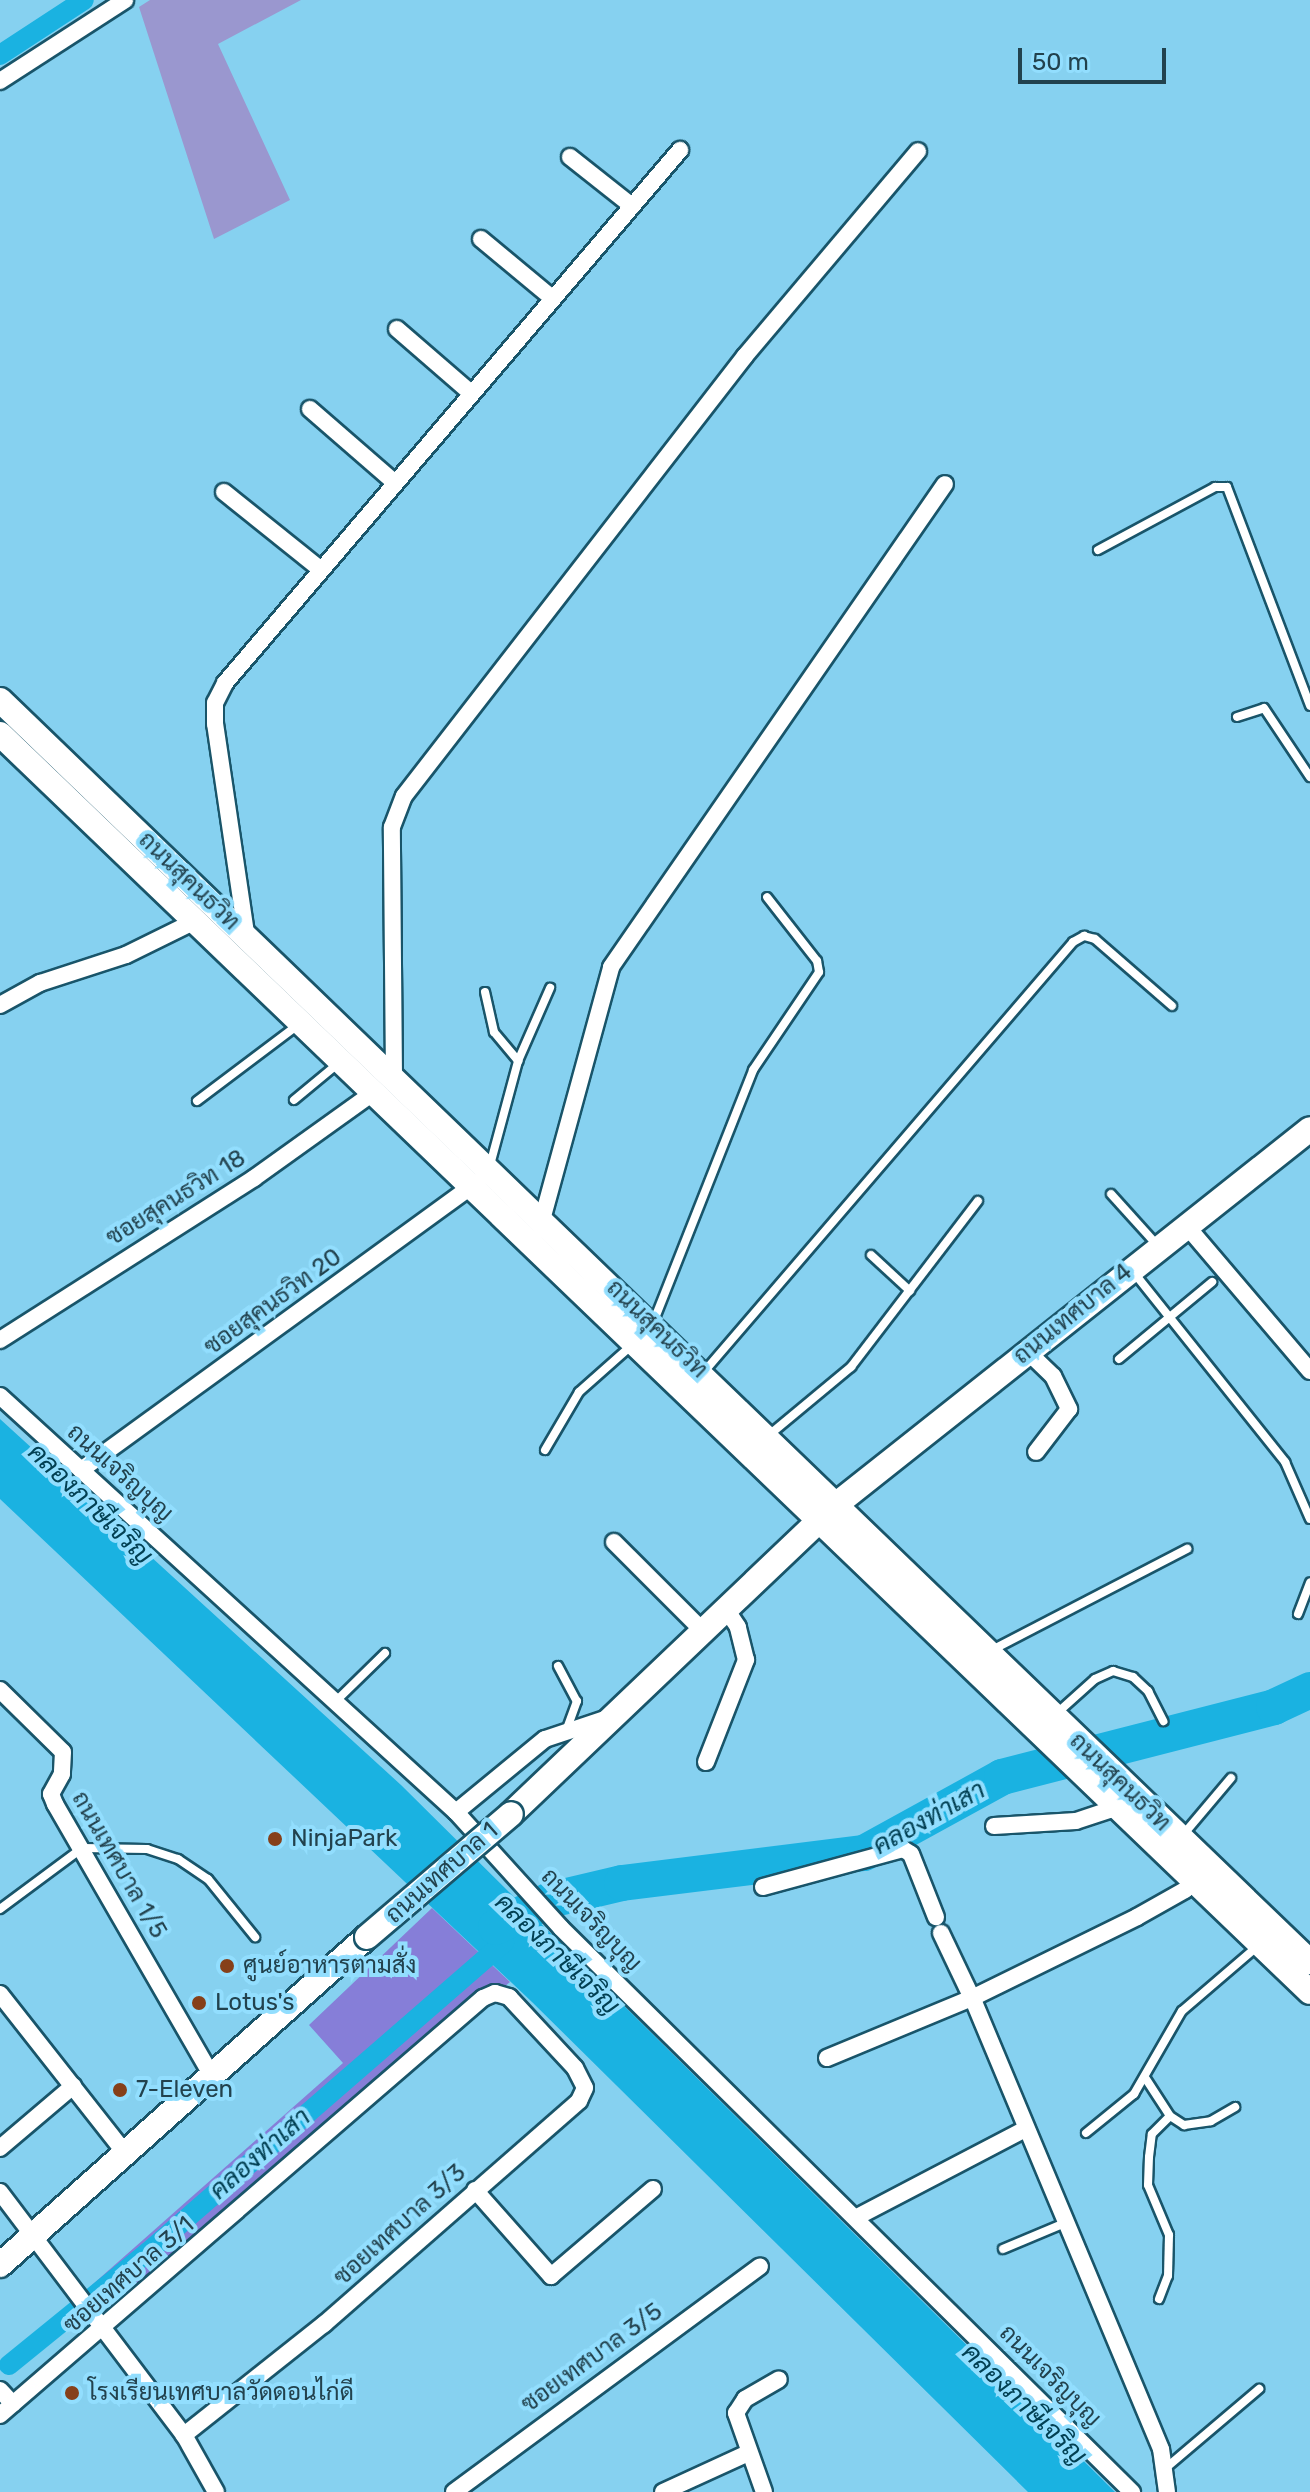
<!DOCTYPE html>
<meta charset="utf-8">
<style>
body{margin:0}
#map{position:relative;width:1310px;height:2492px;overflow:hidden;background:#86d1f0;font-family:Rubik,Sarabun,sans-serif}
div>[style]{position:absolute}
.green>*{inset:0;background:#9a97cf}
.forest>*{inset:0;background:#867ed8}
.water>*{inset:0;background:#1ab2e1}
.canal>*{height:20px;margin:-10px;padding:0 10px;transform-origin:10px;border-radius:10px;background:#1ab2e1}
.river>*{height:36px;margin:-18px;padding:0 18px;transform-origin:18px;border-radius:18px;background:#1ab2e1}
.roads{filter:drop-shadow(2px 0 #19556a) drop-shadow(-2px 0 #19556a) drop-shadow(0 2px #19556a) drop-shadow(0 -2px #19556a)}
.lane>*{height:8px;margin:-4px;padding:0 4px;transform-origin:4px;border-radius:4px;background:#fff}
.street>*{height:16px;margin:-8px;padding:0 8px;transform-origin:8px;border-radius:8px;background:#fff}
.secondary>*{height:24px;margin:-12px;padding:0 12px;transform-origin:12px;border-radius:12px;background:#fff}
.bridges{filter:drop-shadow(2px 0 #19556a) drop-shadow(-2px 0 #19556a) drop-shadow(0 2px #19556a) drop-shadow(0 -2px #19556a)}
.secondary-bridge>*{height:24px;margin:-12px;padding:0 12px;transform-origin:12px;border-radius:12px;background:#fff}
.dots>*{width:22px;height:22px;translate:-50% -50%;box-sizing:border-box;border:4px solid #92defe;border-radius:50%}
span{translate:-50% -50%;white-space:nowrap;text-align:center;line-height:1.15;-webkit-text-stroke:8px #92defe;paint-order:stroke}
.street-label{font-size:24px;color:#22424e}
.poi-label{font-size:24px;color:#22424e}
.left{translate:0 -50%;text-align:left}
.water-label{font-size:26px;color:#024053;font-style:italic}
.scale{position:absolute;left:1018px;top:48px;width:148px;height:36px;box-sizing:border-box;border:4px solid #22424e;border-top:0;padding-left:10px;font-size:24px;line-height:28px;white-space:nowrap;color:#22424e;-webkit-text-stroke:6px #92defe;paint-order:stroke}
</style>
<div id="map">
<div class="green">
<div style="clip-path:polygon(150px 0,301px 0,218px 44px,290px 200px,214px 239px,139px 7px)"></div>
</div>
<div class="forest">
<div style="clip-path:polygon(432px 1908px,510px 1982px,114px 2310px,92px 2285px,343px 2063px,309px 2025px)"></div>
</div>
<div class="water">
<div style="clip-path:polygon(0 1419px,401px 1785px,1115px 2492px,1028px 2492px,532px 2002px,0 1499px)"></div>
</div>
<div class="canal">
<div style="left:0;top:55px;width:100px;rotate:-33.2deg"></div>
<div style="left:9px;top:2365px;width:179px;rotate:-39.1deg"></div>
<div style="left:148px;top:2252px;width:472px;rotate:-41deg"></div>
</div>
<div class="river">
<div style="left:496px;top:1927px;width:60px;rotate:-26.6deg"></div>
<div style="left:550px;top:1900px;width:74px;rotate:-13.3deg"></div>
<div style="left:622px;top:1883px;width:244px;rotate:-7.1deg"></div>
<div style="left:864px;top:1853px;width:158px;rotate:-28.8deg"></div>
<div style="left:1002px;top:1777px;width:281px;rotate:-14.4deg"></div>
<div style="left:1274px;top:1707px;width:40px;rotate:-25deg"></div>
</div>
<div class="roads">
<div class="lane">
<div style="left:1098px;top:550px;width:133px;rotate:-28.3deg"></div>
<div style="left:1215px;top:487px;width:12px"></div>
<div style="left:1227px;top:487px;width:234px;rotate:69.2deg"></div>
<div style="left:1237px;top:717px;width:28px;rotate:-18deg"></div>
<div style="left:1264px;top:708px;width:83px;rotate:56.3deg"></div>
<div style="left:485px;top:992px;width:41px;rotate:77.3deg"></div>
<div style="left:494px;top:1032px;width:38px;rotate:50deg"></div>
<div style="left:294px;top:1100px;width:60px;rotate:-39.6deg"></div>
<div style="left:197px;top:1101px;width:128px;rotate:-37deg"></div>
<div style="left:490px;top:1165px;width:108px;rotate:-74.9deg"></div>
<div style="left:518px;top:1061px;width:80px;rotate:-66.3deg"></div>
<div style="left:1111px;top:1194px;width:70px;rotate:47.9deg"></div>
<div style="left:871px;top:1255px;width:53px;rotate:42.7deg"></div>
<div style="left:1135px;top:1274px;width:241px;rotate:51.4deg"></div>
<div style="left:1285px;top:1462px;width:62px;rotate:66.3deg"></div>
<div style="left:653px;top:1323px;width:272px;rotate:-68.4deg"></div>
<div style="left:753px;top:1070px;width:118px;rotate:-56deg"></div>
<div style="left:819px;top:972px;width:11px;rotate:-100deg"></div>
<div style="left:817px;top:961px;width:81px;rotate:-128deg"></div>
<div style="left:1119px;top:1359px;width:121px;rotate:-39.6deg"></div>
<div style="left:703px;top:1373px;width:568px;rotate:-49.35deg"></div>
<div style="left:1073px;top:942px;width:13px;rotate:-29deg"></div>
<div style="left:1084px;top:936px;width:11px;rotate:15deg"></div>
<div style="left:1095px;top:939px;width:102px;rotate:41deg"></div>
<div style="left:769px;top:1435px;width:107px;rotate:-39.7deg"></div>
<div style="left:851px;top:1367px;width:209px;rotate:-52.6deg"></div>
<div style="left:545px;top:1450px;width:67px;rotate:-59.6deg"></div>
<div style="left:579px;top:1392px;width:72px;rotate:-41.6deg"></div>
<div style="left:1298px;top:1614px;width:34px;rotate:-69deg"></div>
<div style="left:992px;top:1650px;width:220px;rotate:-27.4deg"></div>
<div style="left:558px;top:1666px;width:40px;rotate:62deg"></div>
<div style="left:577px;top:1701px;width:30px;rotate:110deg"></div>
<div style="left:335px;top:1702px;width:70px;rotate:-44.4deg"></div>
<div style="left:1056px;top:1714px;width:52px;rotate:-41.9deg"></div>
<div style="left:1095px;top:1679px;width:20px;rotate:-24deg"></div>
<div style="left:1113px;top:1671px;width:21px;rotate:17deg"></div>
<div style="left:1133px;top:1677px;width:21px;rotate:43deg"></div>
<div style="left:1148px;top:1691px;width:34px;rotate:63deg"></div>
<div style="left:1182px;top:1836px;width:76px;rotate:-49.8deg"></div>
<div style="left:0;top:1909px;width:102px;rotate:-36.6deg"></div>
<div style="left:82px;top:1848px;width:65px;rotate:0.9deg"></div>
<div style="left:147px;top:1849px;width:33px;rotate:18deg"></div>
<div style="left:178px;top:1859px;width:36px;rotate:34deg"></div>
<div style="left:208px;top:1879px;width:75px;rotate:51deg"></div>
<div style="left:1146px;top:2079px;width:44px;rotate:57deg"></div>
<div style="left:1170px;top:2116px;width:17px;rotate:33deg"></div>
<div style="left:1184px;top:2125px;width:27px;rotate:-8deg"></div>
<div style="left:1211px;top:2121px;width:28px;rotate:-30deg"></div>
<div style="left:1086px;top:2133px;width:62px;rotate:-39.1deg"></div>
<div style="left:1134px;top:2094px;width:96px;rotate:-60deg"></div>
<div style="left:1182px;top:2011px;width:101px;rotate:-40.6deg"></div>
<div style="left:1003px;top:2249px;width:67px;rotate:-22.8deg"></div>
<div style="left:1159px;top:2299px;width:25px;rotate:-69deg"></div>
<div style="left:1168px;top:2276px;width:41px;rotate:-88.6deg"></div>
<div style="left:1169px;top:2235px;width:54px;rotate:-112.8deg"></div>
<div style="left:1148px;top:2185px;width:28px;rotate:-88deg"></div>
<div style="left:1149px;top:2157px;width:23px;rotate:-83deg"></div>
<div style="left:1152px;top:2134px;width:25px;rotate:-45deg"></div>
<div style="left:1167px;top:2467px;width:121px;rotate:-40.3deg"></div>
</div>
<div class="street">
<div style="left:0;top:81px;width:149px;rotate:-32.9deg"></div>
<div style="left:570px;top:157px;width:79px;rotate:38.3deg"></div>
<div style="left:481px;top:239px;width:92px;rotate:39.7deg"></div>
<div style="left:397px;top:329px;width:98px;rotate:40.9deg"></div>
<div style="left:310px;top:409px;width:111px;rotate:41deg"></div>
<div style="left:224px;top:492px;width:123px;rotate:38.7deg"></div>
<div style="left:247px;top:940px;width:218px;rotate:-98.4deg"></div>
<div style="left:215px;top:724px;width:21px;rotate:-90deg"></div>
<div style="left:215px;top:703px;width:22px;rotate:-63deg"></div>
<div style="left:225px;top:683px;width:701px;rotate:-49.51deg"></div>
<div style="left:0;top:1005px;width:46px;rotate:-28.8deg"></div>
<div style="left:40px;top:983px;width:90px;rotate:-18deg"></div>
<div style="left:126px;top:955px;width:77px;rotate:-26.2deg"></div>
<div style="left:394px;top:1078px;width:251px;rotate:-90.5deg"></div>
<div style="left:392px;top:827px;width:33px;rotate:-69deg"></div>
<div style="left:404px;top:796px;width:557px;rotate:-52.22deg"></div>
<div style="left:745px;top:356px;width:268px;rotate:-49.8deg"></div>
<div style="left:542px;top:1220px;width:262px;rotate:-74.7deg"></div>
<div style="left:611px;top:967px;width:587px;rotate:-55.34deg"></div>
<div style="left:1185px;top:1224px;width:193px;rotate:49.6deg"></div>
<div style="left:0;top:1340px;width:301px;rotate:-32.5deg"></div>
<div style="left:254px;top:1178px;width:148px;rotate:-35.6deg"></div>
<div style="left:1027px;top:1351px;width:36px;rotate:44deg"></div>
<div style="left:1053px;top:1376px;width:37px;rotate:64deg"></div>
<div style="left:1069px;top:1409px;width:54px;rotate:127.5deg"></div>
<div style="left:0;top:1396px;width:617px;rotate:42.37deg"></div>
<div style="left:456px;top:1812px;width:156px;rotate:47.8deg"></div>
<div style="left:561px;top:1928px;width:803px;rotate:44.65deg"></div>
<div style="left:81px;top:1470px;width:490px;rotate:-36deg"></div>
<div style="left:614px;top:1542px;width:126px;rotate:45deg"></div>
<div style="left:0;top:1690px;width:88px;rotate:44.5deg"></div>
<div style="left:63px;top:1752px;width:22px;rotate:93deg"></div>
<div style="left:62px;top:1774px;width:23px;rotate:119deg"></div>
<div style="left:51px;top:1794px;width:11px;rotate:68deg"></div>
<div style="left:55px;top:1804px;width:314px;rotate:60deg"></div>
<div style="left:706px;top:1762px;width:110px;rotate:-68.6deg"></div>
<div style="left:746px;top:1660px;width:34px;rotate:-104deg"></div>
<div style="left:738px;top:1627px;width:22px;rotate:-124deg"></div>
<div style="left:456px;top:1812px;width:115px;rotate:-39.4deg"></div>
<div style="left:545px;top:1739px;width:66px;rotate:-18.4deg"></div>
<div style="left:994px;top:1826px;width:82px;rotate:-3.5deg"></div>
<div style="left:1076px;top:1821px;width:41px;rotate:-18.4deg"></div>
<div style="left:763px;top:1887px;width:145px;rotate:-15.2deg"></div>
<div style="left:903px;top:1849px;width:9px;rotate:32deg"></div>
<div style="left:911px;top:1854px;width:68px;rotate:68.4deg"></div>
<div style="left:0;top:1994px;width:202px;rotate:51.8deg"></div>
<div style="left:827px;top:2058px;width:157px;rotate:-22.5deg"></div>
<div style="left:972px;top:1998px;width:72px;rotate:-115.5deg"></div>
<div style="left:0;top:2148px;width:96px;rotate:-40.3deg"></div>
<div style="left:475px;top:2190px;width:115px;rotate:48.5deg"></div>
<div style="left:551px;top:2276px;width:134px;rotate:-40.5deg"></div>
<div style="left:0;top:2192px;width:305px;rotate:52.9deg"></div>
<div style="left:184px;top:2435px;width:65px;rotate:60.7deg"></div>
<div style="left:857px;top:2217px;width:190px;rotate:-27.6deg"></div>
<div style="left:0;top:2390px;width:19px;rotate:47deg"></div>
<div style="left:0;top:2415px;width:638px;rotate:-40.81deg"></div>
<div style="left:483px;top:1998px;width:13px;rotate:-23deg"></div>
<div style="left:495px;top:1993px;width:15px;rotate:16deg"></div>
<div style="left:509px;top:1997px;width:97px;rotate:47.1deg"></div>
<div style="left:575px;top:2068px;width:22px;rotate:63deg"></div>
<div style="left:585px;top:2088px;width:14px;rotate:115deg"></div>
<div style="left:579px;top:2101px;width:339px;rotate:138.8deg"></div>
<div style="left:324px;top:2324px;width:179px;rotate:141.6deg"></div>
<div style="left:454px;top:2492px;width:380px;rotate:-36.4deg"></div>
<div style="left:663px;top:2492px;width:94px;rotate:-24.6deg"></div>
<div style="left:764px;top:2492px;width:84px;rotate:-109.5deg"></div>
<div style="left:736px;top:2413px;width:17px;rotate:-57deg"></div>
<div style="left:745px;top:2399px;width:39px;rotate:-30deg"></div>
<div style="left:1167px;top:2492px;width:43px;rotate:-97.9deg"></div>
<div style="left:1161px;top:2449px;width:489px;rotate:-112.7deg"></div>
<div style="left:972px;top:1998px;width:184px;rotate:-26.1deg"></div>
<div style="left:1137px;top:1917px;width:55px;rotate:-29.4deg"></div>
<div style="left:1185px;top:1890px;width:22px;rotate:-43deg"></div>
</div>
<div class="secondary">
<div style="left:0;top:700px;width:1819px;rotate:43.93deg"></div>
<div style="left:0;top:734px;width:1816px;rotate:43.84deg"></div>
<div style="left:511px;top:1814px;width:451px;rotate:-43.6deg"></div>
<div style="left:838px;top:1503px;width:602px;rotate:-38.39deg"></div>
<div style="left:0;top:2265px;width:492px;rotate:-41.8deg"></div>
</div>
</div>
<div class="bridges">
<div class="secondary-bridge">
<div style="left:367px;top:1937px;width:189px;rotate:-40.5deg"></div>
</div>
</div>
<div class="dots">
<div style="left:275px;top:1839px;background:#86401a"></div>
<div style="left:227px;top:1966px;background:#86401a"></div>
<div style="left:199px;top:2003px;background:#86401a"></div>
<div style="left:120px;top:2090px;background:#86401a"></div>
<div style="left:72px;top:2393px;background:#86401a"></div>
</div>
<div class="street-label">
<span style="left:189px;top:881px;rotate:44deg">ถนนสุคนธวิท</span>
<span style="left:176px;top:1198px;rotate:-32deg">ซอยสุคนธวิท 18</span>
<span style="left:273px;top:1302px;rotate:-36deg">ซอยสุคนธวิท 20</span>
<span style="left:1073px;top:1314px;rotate:-39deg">ถนนเทศบาล 4</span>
<span style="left:657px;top:1329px;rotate:44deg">ถนนสุคนธวิท</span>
<span style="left:120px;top:1473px;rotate:42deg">ถนนเจริญบุญ</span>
<span style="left:1120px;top:1782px;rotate:44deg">ถนนสุคนธวิท</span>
<span style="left:119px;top:1865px;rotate:60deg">ถนนเทศบาล 1/5</span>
<span style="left:442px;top:1873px;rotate:-41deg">ถนนเทศบาล 1</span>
<span style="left:591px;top:1920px;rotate:46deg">ถนนเจริญบุญ</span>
<span style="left:400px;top:2225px;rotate:-42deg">ซอยเทศบาล 3/3</span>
<span style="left:129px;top:2275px;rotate:-41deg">ซอยเทศบาล 3/1</span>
<span style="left:592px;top:2358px;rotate:-36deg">ซอยเทศบาล 3/5</span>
<span style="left:1050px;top:2376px;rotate:45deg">ถนนเจริญบุญ</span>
</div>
<div class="poi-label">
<span class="left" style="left:291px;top:1839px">NinjaPark</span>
<span class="left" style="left:243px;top:1966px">ศูนย์อาหารตามสั่ง</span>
<span class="left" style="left:215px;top:2003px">Lotus's</span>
<span class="left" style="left:136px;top:2090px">7-Eleven</span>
<span class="left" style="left:88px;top:2393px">โรงเรียนเทศบาลวัดดอนไก่ดี</span>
</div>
<div class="water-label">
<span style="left:90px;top:1504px;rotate:44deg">คลองภาษีเจริญ</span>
<span style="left:929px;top:1818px;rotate:-29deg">คลองท่าเสา</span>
<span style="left:557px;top:1954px;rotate:44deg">คลองภาษีเจริญ</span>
<span style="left:260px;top:2154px;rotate:-41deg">คลองท่าเสา</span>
<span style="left:1024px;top:2404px;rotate:44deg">คลองภาษีเจริญ</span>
</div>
<div class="scale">50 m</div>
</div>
